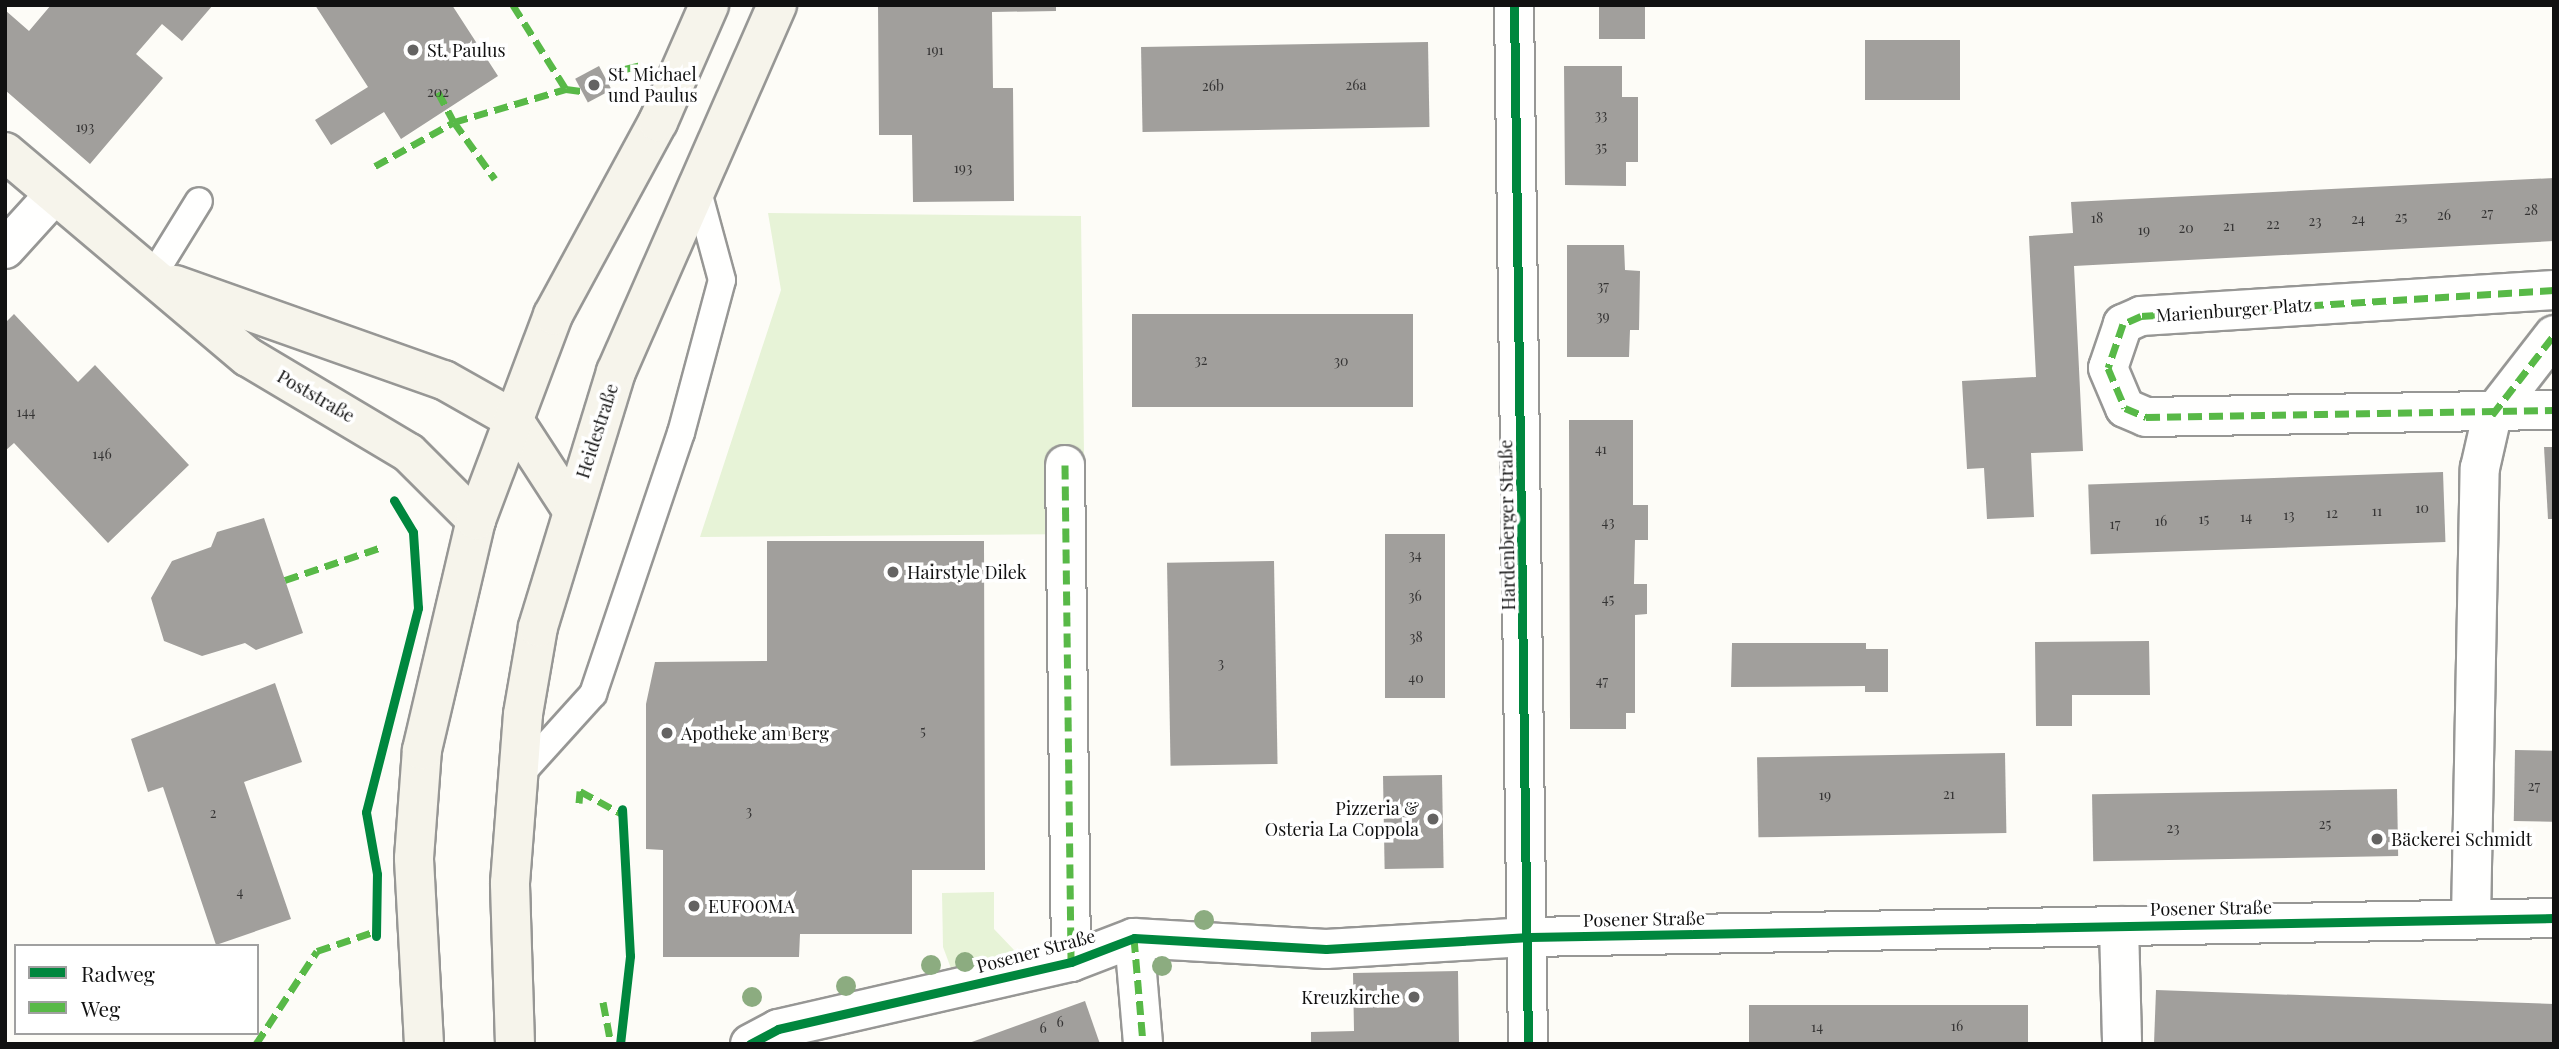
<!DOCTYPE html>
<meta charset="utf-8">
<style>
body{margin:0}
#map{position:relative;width:2559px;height:1049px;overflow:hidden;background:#fdfcf7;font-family:"Playfair Display",serif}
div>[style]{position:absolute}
.green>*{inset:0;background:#e7f3d7}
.building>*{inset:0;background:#a19f9c;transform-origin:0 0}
.roads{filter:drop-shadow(2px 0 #979795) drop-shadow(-2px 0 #979795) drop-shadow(0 2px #979795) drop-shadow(0 -2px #979795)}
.lane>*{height:26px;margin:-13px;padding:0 13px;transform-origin:13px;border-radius:13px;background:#fffffe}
.street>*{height:38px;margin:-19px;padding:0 19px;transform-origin:19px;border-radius:19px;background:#fffffe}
.secondary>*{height:38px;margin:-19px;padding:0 19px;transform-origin:19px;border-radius:19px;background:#f6f4eb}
.quiet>*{height:7px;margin-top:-3.5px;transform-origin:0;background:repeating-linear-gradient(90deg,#58b947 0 14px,transparent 0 21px)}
.cycleway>*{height:9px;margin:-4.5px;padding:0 4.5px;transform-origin:4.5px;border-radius:4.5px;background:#00873e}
.trees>*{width:20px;height:20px;margin:-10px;border-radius:50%;background:#8cac80}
.dots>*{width:19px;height:19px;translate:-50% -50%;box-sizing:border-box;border:4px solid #fff;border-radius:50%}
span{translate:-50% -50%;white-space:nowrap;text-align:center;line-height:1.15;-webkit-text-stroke:7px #fff;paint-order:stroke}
.number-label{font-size:14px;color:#353434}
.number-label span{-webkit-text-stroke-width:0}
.poi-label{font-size:18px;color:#111}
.left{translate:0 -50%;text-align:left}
.right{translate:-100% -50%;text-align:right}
.street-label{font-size:18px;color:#111}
.frame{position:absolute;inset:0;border:7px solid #111;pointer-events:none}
.legend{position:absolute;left:14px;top:944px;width:245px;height:91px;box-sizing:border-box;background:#fff;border:2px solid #a0a0a0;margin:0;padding:9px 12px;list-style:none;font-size:21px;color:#111}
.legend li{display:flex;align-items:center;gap:14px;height:35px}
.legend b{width:35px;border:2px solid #a0a0a0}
</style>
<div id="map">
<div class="green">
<div style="clip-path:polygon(768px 213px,1081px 216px,1085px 534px,700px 537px,781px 290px)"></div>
<div style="clip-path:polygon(994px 892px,994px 929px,1014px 950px,997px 967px,952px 971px,943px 947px,942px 893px)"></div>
</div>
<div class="building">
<div style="clip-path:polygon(51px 5px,213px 5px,182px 41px,162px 24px,136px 54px,163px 78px,90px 164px,5px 90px,5px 10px,29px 31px)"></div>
<div style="clip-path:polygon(315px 5px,452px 5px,498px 76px,401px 139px,384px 112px,331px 145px,315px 120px,368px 87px)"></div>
<div style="clip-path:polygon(878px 5px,1056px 5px,1056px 11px,992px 12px,993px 88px,1013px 88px,1014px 201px,913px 202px,912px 135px,879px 135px)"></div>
<div style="left:1599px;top:5px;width:46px;height:34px"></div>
<div style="left:1960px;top:40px;width:60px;height:95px;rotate:90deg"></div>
<div style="left:1428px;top:42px;width:85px;height:287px;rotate:89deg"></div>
<div style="left:599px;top:66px;width:27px;height:27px;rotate:62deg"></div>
<div style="clip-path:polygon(1564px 66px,1622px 66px,1622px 97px,1638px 97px,1638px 162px,1626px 162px,1626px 186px,1565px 185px)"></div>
<div style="clip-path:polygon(2554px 178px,2554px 241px,2074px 266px,2083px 451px,2031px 453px,2034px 517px,1987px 519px,1984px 468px,1967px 469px,1962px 381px,2036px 377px,2029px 236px,2073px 233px,2071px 202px)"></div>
<div style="clip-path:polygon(1567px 245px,1624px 245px,1625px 270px,1640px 271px,1639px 330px,1630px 330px,1629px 357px,1567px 357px)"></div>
<div style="clip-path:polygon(14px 314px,78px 382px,95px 365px,189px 465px,108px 543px,14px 443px,5px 451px,5px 323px)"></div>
<div style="left:1132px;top:314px;width:281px;height:93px"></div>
<div style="clip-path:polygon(1569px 420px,1633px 420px,1633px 505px,1648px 505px,1648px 540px,1635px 540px,1634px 584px,1647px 584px,1647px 614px,1635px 615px,1635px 713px,1626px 713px,1626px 729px,1570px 729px)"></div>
<div style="clip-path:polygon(2544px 447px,2554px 447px,2554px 519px,2548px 519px)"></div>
<div style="left:2443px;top:472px;width:70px;height:355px;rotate:88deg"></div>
<div style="clip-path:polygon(264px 518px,303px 633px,256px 650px,245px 643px,202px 656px,164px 641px,151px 598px,172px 561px,211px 547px,217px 532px)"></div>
<div style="left:1445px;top:534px;width:164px;height:60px;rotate:90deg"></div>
<div style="clip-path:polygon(767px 541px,984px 541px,985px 870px,912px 870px,912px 934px,800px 934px,799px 957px,663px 957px,663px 850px,646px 849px,646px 704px,655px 662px,767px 661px)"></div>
<div style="left:1274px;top:561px;width:203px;height:107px;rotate:89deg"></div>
<div style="clip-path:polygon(2149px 641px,2150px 695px,2072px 695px,2072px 726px,2036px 726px,2035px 642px)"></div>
<div style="clip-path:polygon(1732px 643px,1866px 643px,1866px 649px,1888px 649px,1888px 692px,1865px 692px,1865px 686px,1731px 687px)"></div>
<div style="clip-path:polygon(275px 683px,302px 762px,244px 782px,291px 919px,216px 945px,163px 787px,148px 792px,131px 739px)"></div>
<div style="left:2515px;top:750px;width:39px;height:71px;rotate:1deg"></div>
<div style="left:2005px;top:753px;width:80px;height:248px;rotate:89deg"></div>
<div style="left:1442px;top:775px;width:93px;height:59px;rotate:89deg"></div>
<div style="left:2397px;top:789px;width:67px;height:305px;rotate:89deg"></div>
<div style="clip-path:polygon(1458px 971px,1459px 1044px,1311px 1044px,1311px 1032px,1354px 1031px,1353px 973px)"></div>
<div style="clip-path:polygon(2156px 990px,2554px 1004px,2554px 1044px,2154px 1044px)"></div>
<div style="clip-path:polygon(1085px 1001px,1100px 1044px,969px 1044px,969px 1043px)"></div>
<div style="left:2028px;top:1005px;width:39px;height:279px;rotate:90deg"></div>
</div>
<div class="roads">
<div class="lane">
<div style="left:152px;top:277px;width:89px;rotate:-58.3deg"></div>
<div style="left:518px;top:777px;width:112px;rotate:-47.9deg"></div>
<div style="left:593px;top:694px;width:275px;rotate:-71.4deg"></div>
<div style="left:681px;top:433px;width:158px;rotate:-75deg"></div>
<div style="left:722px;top:280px;width:99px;rotate:-105.2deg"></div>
</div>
<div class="street">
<div style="left:1514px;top:5px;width:1039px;rotate:89.23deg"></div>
<div style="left:5px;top:249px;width:72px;rotate:-47.8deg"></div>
<div style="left:2554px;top:290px;width:414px;rotate:176.4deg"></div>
<div style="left:2141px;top:316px;width:20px;rotate:156deg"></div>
<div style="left:2123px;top:324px;width:46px;rotate:108.8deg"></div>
<div style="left:2108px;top:368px;width:43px;rotate:67deg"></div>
<div style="left:2125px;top:408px;width:23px;rotate:23deg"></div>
<div style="left:2146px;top:417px;width:408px;rotate:-1deg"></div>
<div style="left:1065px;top:465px;width:497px;rotate:89.3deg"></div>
<div style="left:2471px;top:919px;width:451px;rotate:-88.9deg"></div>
<div style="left:2480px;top:468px;width:54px;rotate:-77.2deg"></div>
<div style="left:2492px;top:415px;width:101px;rotate:-52.2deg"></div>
<div style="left:2119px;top:926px;width:118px;rotate:88.5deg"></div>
<div style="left:1134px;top:938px;width:106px;rotate:85.1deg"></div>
<div style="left:750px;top:1044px;width:32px;rotate:-28deg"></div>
<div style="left:778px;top:1029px;width:301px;rotate:-12.9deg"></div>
<div style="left:1071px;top:962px;width:67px;rotate:-20.9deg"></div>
<div style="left:1134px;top:938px;width:192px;rotate:3.3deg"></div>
<div style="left:1326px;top:949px;width:204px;rotate:-3.4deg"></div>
<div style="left:1530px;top:937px;width:1024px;rotate:-1.06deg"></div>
</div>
<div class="secondary">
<div style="left:5px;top:152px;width:318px;rotate:40.2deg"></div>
<div style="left:248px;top:357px;width:187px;rotate:30.8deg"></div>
<div style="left:409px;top:453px;width:95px;rotate:45deg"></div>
<div style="left:175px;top:285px;width:285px;rotate:19.5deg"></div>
<div style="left:444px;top:380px;width:79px;rotate:29.5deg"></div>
<div style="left:513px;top:419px;width:108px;rotate:57deg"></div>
<div style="left:424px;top:1044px;width:186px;rotate:-93.1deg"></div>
<div style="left:414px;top:858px;width:108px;rotate:-85.8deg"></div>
<div style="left:422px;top:750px;width:236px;rotate:-76.8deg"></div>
<div style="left:476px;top:520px;width:219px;rotate:-69.4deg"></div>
<div style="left:553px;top:315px;width:220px;rotate:-61.5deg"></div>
<div style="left:658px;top:122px;width:128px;rotate:-66.4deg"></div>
<div style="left:515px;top:1044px;width:161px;rotate:-91.8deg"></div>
<div style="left:510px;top:883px;width:169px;rotate:-85.6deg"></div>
<div style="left:523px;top:714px;width:88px;rotate:-80.2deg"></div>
<div style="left:538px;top:627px;width:267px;rotate:-73deg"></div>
<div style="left:616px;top:372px;width:401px;rotate:-66.3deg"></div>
</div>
</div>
<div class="quiet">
<div style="left:513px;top:5px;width:99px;rotate:57.8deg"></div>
<div style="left:625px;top:69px;width:16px;rotate:-14deg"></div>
<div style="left:438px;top:92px;width:34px;rotate:62deg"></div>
<div style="left:454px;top:122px;width:117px;rotate:-16.4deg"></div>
<div style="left:566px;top:89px;width:15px;rotate:8deg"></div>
<div style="left:375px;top:166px;width:90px;rotate:-29.1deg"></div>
<div style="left:454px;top:122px;width:70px;rotate:54.3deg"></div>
<div style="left:2554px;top:290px;width:414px;rotate:176.4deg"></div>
<div style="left:2141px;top:316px;width:20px;rotate:156deg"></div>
<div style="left:2123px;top:324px;width:46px;rotate:108.8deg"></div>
<div style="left:2108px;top:368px;width:43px;rotate:67deg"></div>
<div style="left:2125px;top:408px;width:23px;rotate:23deg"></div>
<div style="left:2146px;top:417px;width:408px;rotate:-1deg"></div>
<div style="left:2492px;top:415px;width:101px;rotate:-52.2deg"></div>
<div style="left:1065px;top:465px;width:497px;rotate:89.3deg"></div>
<div style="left:285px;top:580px;width:99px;rotate:-18.8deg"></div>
<div style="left:579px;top:803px;width:12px;rotate:-85deg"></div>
<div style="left:580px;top:791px;width:48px;rotate:28.7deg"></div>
<div style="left:1134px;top:938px;width:106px;rotate:85.1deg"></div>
<div style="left:603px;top:1002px;width:43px;rotate:79.2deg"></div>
<div style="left:256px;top:1044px;width:111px;rotate:-56.7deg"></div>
<div style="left:317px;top:951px;width:62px;rotate:-18.7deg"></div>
</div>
<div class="cycleway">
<div style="left:1514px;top:5px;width:1039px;rotate:89.23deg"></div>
<div style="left:376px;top:936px;width:62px;rotate:-89.1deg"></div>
<div style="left:377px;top:874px;width:63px;rotate:-100.1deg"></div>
<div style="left:366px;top:812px;width:211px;rotate:-75.7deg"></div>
<div style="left:418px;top:608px;width:76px;rotate:-93.8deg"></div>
<div style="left:413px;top:532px;width:37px;rotate:-121deg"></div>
<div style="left:620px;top:1044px;width:89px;rotate:-83.5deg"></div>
<div style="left:630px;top:956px;width:147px;rotate:-93.1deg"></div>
<div style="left:750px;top:1044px;width:32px;rotate:-28deg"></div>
<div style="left:778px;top:1029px;width:301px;rotate:-12.9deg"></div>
<div style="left:1071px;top:962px;width:67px;rotate:-20.9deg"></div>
<div style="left:1134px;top:938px;width:192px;rotate:3.3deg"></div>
<div style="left:1326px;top:949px;width:204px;rotate:-3.4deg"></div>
<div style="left:1530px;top:937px;width:1024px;rotate:-1.06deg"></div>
</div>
<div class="trees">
<div style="left:1204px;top:920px"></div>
<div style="left:965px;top:962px"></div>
<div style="left:931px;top:965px"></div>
<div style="left:1162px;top:966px"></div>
<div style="left:846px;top:986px"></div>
<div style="left:752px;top:997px"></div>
</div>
<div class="dots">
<div style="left:413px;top:50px;background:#646362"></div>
<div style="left:594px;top:85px;background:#646362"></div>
<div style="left:893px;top:572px;background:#646362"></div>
<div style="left:667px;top:733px;background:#646362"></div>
<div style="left:1433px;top:819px;background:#646362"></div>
<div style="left:2377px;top:839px;background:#646362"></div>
<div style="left:694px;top:906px;background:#646362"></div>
<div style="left:1414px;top:997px;background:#646362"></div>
</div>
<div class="number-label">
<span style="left:935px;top:50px">191</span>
<span style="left:1356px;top:85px">26a</span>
<span style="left:1213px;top:86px">26b</span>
<span style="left:438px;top:92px">202</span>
<span style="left:1601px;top:115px">33</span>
<span style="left:85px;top:127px">193</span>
<span style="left:1601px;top:147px">35</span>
<span style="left:963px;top:168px">193</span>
<span style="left:2531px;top:210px">28</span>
<span style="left:2487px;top:213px">27</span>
<span style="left:2444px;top:215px">26</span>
<span style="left:2401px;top:217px">25</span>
<span style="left:2097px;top:218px">18</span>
<span style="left:2358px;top:219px">24</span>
<span style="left:2315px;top:221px">23</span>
<span style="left:2273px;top:224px">22</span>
<span style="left:2229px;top:226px">21</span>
<span style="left:2186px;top:228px">20</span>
<span style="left:2144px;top:230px">19</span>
<span style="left:1603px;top:286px">37</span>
<span style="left:1603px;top:316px">39</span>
<span style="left:1201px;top:360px">32</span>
<span style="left:1341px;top:361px">30</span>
<span style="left:26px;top:412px">144</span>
<span style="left:1601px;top:449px">41</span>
<span style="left:102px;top:454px">146</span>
<span style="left:2422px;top:508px">10</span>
<span style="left:2377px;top:511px">11</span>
<span style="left:2332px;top:513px">12</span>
<span style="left:2289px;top:515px">13</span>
<span style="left:2246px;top:517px">14</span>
<span style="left:2204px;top:519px">15</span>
<span style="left:2161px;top:521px">16</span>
<span style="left:1608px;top:522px">43</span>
<span style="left:2115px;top:524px">17</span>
<span style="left:1415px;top:555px">34</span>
<span style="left:1415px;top:596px">36</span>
<span style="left:1608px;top:599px">45</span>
<span style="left:1416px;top:637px">38</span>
<span style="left:1221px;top:663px">3</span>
<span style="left:1416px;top:678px">40</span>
<span style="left:1602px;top:681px">47</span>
<span style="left:923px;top:731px">5</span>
<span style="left:2534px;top:786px">27</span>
<span style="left:1949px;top:794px">21</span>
<span style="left:1825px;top:795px">19</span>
<span style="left:749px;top:811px">3</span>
<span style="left:213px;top:813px">2</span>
<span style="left:2325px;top:824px">25</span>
<span style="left:2173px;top:828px">23</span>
<span style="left:240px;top:892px">4</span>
<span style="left:1060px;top:1022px">6</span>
<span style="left:1957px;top:1026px">16</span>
<span style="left:1817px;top:1027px">14</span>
<span style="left:1043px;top:1028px">6</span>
</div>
<div class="poi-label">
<span class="left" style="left:427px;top:50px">St. Paulus</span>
<span class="left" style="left:608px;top:85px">St. Michael<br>und Paulus</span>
<span class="left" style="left:907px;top:572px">Hairstyle Dilek</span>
<span class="left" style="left:681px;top:733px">Apotheke am Berg</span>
<span class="right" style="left:1419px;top:819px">Pizzeria &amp;<br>Osteria La Coppola</span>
<span class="left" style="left:2391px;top:839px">Bäckerei Schmidt</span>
<span class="left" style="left:708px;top:906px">EUFOOMA</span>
<span class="right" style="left:1400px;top:997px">Kreuzkirche</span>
</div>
<div class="street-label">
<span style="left:2234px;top:310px;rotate:-4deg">Marienburger Platz</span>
<span style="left:316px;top:396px;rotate:30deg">Poststraße</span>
<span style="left:597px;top:431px;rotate:-72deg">Heidestraße</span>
<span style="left:1507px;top:525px;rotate:-91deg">Hardenberger Straße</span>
<span style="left:2211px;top:908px;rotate:-1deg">Posener Straße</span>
<span style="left:1644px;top:919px;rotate:-1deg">Posener Straße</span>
<span style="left:1036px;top:951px;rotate:-15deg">Posener Straße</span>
</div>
<div class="frame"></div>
<ul class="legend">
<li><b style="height:9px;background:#00873e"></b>Radweg</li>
<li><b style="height:9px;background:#58b947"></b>Weg</li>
</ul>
</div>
